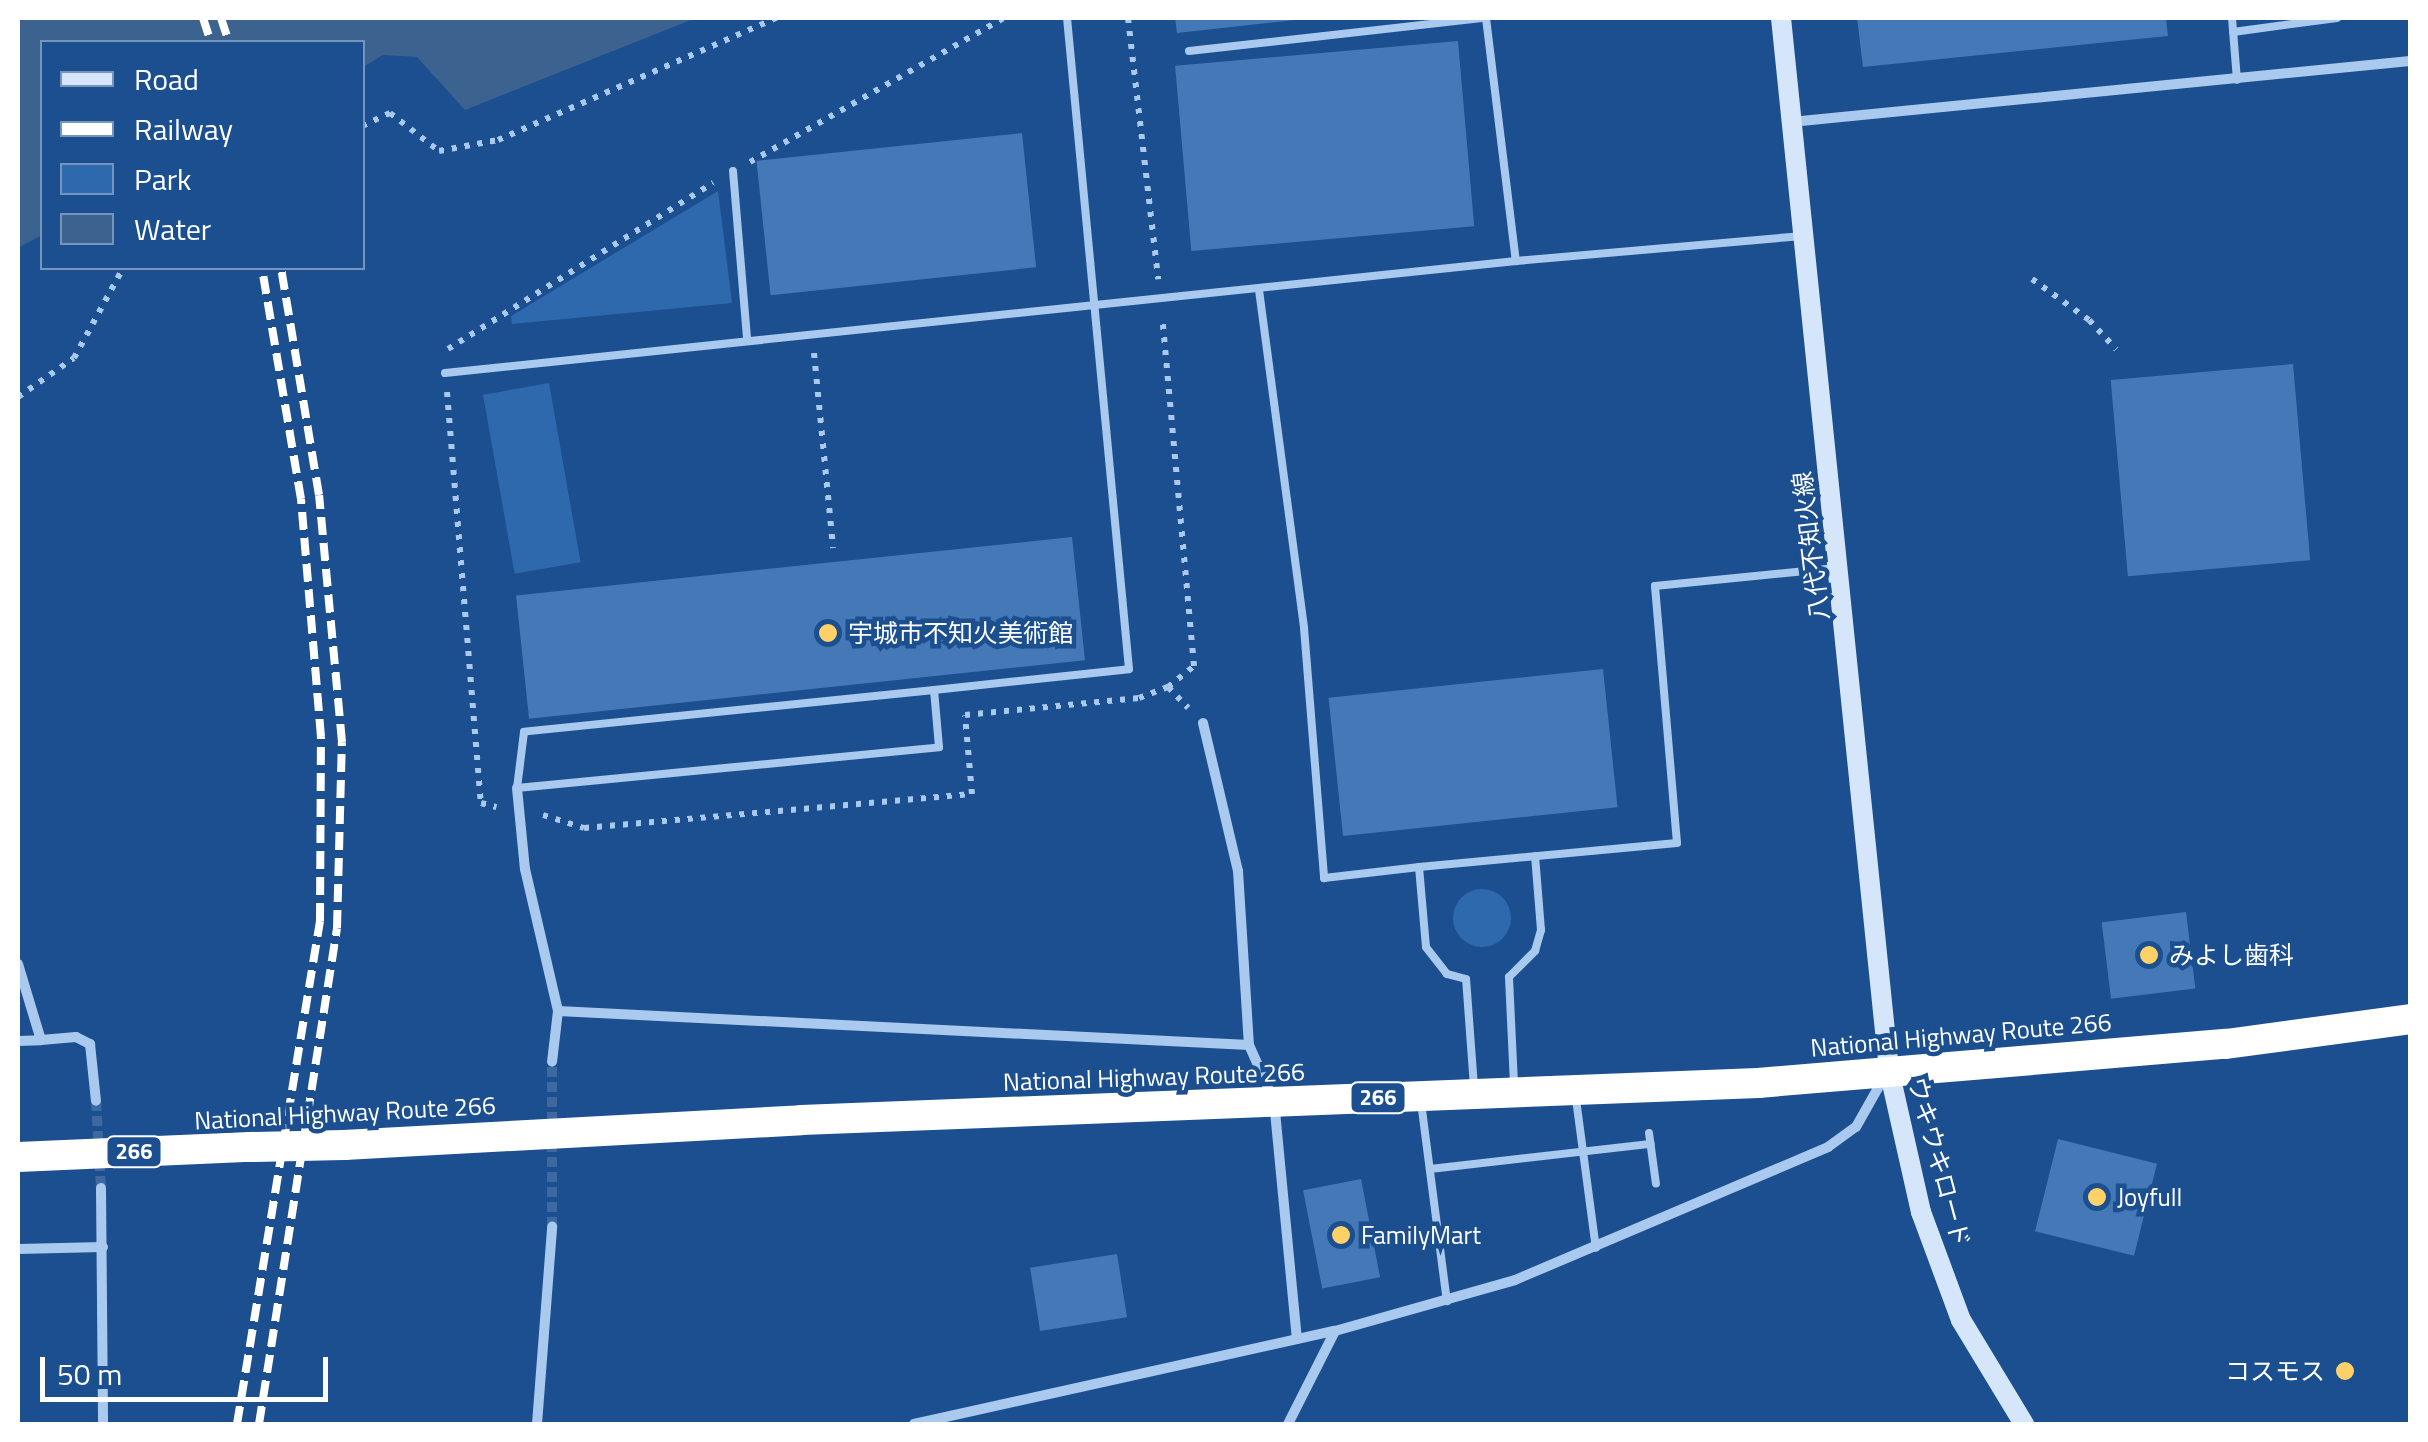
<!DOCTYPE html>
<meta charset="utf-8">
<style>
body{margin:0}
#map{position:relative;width:2428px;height:1442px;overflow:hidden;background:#1b4f8f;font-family:"Titillium Web","Noto Sans JP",sans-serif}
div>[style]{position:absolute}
.green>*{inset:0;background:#2e69ad;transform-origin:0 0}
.round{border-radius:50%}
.water>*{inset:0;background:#3c6290}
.building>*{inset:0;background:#4478b7;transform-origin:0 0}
.street-tunnel>*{height:10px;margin-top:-5px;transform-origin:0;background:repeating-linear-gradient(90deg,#3d69a0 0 10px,transparent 0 15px)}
.path>*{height:6px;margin-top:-3px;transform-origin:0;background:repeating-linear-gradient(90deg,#a9c9ee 0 5px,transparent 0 13px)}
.lane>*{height:8px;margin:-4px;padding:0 4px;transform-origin:4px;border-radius:4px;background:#a9c9ee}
.street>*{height:10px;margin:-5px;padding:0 5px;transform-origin:5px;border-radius:5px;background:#a9c9ee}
.secondary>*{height:20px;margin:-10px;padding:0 10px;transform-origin:10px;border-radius:10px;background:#d6e6fa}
.highway>*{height:30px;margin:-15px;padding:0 15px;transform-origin:15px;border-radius:15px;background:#fff}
.rail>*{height:8px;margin-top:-4px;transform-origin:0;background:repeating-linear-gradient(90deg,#fff 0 18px,transparent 0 26px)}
.highway-bridge>*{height:30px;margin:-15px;padding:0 15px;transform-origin:15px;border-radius:15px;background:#fff}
.dots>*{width:28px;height:28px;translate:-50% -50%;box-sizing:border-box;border:5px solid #1b4f8f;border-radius:50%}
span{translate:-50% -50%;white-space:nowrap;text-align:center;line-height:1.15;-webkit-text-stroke:9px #1b4f8f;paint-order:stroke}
.shield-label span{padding:2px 8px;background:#1b4f8f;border:2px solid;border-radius:8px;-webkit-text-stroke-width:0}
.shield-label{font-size:22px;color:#fff;font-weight:700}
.street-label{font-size:25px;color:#fff}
.poi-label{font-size:25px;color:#fff}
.left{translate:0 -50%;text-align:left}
.right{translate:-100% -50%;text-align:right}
.frame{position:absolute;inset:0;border:20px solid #fff;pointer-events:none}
.legend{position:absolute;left:40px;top:40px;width:325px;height:230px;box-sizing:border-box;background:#1b4f8f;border:2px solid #7695bc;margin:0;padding:12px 18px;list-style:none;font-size:30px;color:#fff}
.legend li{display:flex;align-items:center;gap:20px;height:50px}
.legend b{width:50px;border:2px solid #7695bc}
.scale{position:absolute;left:40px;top:1357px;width:288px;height:45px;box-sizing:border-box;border:5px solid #fff;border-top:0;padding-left:12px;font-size:30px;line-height:35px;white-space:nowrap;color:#fff;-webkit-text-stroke:8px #1b4f8f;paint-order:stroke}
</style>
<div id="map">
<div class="green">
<div style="clip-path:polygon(718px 191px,732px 303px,512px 324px,511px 316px)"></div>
<div style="left:549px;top:383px;width:182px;height:67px;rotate:80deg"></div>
<div class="round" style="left:1453px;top:889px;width:58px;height:58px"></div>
</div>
<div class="water">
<div style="clip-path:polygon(18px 18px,696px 18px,465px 110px,417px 57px,383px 55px,363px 67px,362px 42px,42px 42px,42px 235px,18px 248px)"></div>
</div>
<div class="building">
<div style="clip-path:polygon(1175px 18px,1294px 18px,1295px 20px,1177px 33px)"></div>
<div style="clip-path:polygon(1857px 18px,2166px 18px,2168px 36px,1863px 67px)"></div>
<div style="left:1458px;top:41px;width:186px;height:284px;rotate:85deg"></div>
<div style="left:1022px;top:133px;width:135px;height:267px;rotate:84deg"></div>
<div style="left:2293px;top:364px;width:197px;height:183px;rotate:85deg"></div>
<div style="left:1072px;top:537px;width:124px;height:559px;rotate:84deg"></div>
<div style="left:1603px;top:669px;width:139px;height:276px;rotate:84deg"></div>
<div style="left:2186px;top:912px;width:77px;height:85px;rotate:83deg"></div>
<div style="left:2058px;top:1139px;width:102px;height:95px;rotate:14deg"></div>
<div style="left:1361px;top:1179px;width:100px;height:59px;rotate:79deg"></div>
<div style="left:1117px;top:1254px;width:64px;height:88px;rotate:81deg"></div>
</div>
<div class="street-tunnel">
<div style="left:96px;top:1101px;width:87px;rotate:86.7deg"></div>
<div style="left:552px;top:1227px;width:165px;rotate:-90deg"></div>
</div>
<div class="path">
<div style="left:1128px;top:18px;width:263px;rotate:83.4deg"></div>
<div style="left:362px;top:126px;width:31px;rotate:-25deg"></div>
<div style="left:390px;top:113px;width:62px;rotate:37.8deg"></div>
<div style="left:439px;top:151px;width:60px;rotate:-10.6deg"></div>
<div style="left:498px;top:140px;width:304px;rotate:-23.7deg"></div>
<div style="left:750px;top:162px;width:292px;rotate:-29.6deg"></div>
<div style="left:2032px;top:279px;width:70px;rotate:35.7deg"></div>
<div style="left:2089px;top:320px;width:40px;rotate:47deg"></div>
<div style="left:448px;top:349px;width:313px;rotate:-32.1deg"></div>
<div style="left:814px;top:353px;width:196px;rotate:84.4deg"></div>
<div style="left:447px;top:392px;width:412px;rotate:85.3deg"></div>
<div style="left:481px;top:803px;width:16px;rotate:15deg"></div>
<div style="left:18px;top:397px;width:68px;rotate:-34.9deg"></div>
<div style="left:74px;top:358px;width:102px;rotate:-61.4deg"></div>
<div style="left:1168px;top:687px;width:29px;rotate:46deg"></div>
<div style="left:543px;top:815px;width:43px;rotate:17.6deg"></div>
<div style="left:584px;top:828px;width:389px;rotate:-5deg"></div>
<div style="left:972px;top:794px;width:79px;rotate:-95.1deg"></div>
<div style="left:965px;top:715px;width:175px;rotate:-5.6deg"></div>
<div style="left:1139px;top:698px;width:31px;rotate:-21deg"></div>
<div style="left:1168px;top:687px;width:33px;rotate:-39deg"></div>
<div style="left:1194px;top:666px;width:350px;rotate:-95.2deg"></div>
</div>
<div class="lane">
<div style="left:1486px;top:18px;width:245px;rotate:83deg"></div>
<div style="left:1516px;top:261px;width:285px;rotate:-5deg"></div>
<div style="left:2232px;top:18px;width:62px;rotate:85.4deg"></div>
<div style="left:2233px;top:32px;width:105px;rotate:-7.7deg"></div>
<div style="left:1189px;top:51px;width:297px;rotate:-6.4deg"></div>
<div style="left:733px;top:171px;width:167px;rotate:85.2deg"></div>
<div style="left:1259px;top:290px;width:341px;rotate:82.4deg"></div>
<div style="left:1304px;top:628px;width:251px;rotate:85.4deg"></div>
<div style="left:1324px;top:878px;width:96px;rotate:-6.6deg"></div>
<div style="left:445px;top:373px;width:1077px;rotate:-5.97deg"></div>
<div style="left:934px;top:690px;width:412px;rotate:174.2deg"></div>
<div style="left:524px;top:732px;width:56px;rotate:97.1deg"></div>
<div style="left:517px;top:788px;width:424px;rotate:-5.5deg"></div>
<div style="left:939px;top:747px;width:57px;rotate:-95deg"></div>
<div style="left:934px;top:690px;width:196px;rotate:-6.1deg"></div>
<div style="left:1129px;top:669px;width:654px;rotate:-95.44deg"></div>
<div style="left:1514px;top:1084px;width:107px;rotate:-92.7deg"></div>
<div style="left:1509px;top:977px;width:37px;rotate:-45deg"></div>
<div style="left:1535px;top:951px;width:22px;rotate:-74deg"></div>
<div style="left:1541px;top:930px;width:74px;rotate:-94.6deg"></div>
<div style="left:1474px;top:1087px;width:108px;rotate:-94.2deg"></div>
<div style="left:1466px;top:979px;width:20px;rotate:-165deg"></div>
<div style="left:1447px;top:974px;width:34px;rotate:-128deg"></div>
<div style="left:1426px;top:947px;width:80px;rotate:-95deg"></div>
<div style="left:1419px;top:867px;width:259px;rotate:-5.3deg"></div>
<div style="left:1677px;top:843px;width:258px;rotate:-94.9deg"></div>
<div style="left:1655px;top:586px;width:182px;rotate:-5.7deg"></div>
<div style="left:1576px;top:1099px;width:150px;rotate:82.4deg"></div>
<div style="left:1421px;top:1102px;width:201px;rotate:82.6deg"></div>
<div style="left:1649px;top:1133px;width:51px;rotate:82.2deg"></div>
<div style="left:1430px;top:1169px;width:222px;rotate:-6.5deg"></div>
</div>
<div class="street">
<div style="left:1791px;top:122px;width:622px;rotate:-5.63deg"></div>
<div style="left:1203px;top:723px;width:152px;rotate:76.7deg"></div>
<div style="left:1238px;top:871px;width:174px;rotate:86.4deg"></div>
<div style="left:517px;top:788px;width:81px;rotate:84.4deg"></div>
<div style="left:525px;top:869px;width:146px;rotate:76.9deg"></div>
<div style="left:558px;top:1011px;width:51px;rotate:96.7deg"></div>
<div style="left:18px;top:964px;width:79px;rotate:73.2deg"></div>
<div style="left:41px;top:1040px;width:35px;rotate:-5deg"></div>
<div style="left:76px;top:1037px;width:16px;rotate:27deg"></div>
<div style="left:90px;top:1044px;width:57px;rotate:84deg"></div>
<div style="left:558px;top:1011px;width:692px;rotate:2.82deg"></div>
<div style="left:1249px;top:1045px;width:61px;rotate:65.9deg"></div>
<div style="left:1274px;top:1101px;width:239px;rotate:84.5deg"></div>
<div style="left:18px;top:1041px;width:23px;rotate:-2deg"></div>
<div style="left:101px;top:1188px;width:236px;rotate:89.5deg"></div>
<div style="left:18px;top:1249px;width:85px;rotate:-1.3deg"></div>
<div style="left:537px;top:1424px;width:198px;rotate:-85.6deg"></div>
<div style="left:914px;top:1424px;width:431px;rotate:-12.5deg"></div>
<div style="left:1335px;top:1331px;width:187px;rotate:-15.8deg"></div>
<div style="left:1515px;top:1280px;width:340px;rotate:-23deg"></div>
<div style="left:1828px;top:1147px;width:34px;rotate:-36deg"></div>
<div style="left:1856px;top:1127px;width:55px;rotate:-60.6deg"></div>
<div style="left:1288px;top:1424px;width:104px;rotate:-63.2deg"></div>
</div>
<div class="secondary">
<div style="left:1781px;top:18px;width:1058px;rotate:84.14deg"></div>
<div style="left:1889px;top:1070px;width:146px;rotate:77.3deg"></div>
<div style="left:1921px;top:1212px;width:115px;rotate:69.7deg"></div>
<div style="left:1961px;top:1320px;width:122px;rotate:58.8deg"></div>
</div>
<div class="highway">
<div style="left:344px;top:1145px;width:458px;rotate:-3.1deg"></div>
<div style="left:801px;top:1120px;width:958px;rotate:-2.21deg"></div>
<div style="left:1758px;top:1083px;width:470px;rotate:-4.8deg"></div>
<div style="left:2226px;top:1044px;width:186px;rotate:-7.7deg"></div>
<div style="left:18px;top:1157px;width:232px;rotate:-2.5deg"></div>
</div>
<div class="rail">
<div style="left:203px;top:18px;width:25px;rotate:72deg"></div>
<div style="left:221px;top:18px;width:25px;rotate:72deg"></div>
<div style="left:237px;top:1424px;width:510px;rotate:-80.63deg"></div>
<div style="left:320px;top:921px;width:184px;rotate:-89.7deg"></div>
<div style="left:321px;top:737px;width:239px;rotate:-94.8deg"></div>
<div style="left:301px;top:499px;width:234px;rotate:-99.6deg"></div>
<div style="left:259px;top:1424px;width:502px;rotate:-81.06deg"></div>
<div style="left:337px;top:928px;width:186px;rotate:-88.5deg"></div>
<div style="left:342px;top:742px;width:248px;rotate:-95.3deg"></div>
<div style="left:319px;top:495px;width:230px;rotate:-99.5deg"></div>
</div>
<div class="highway-bridge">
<div style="left:250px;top:1147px;width:94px;rotate:-1.2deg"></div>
</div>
<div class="dots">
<div style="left:828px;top:633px;background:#ffd166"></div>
<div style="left:2149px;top:955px;background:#ffd166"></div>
<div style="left:2097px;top:1197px;background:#ffd166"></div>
<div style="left:1341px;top:1235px;background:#ffd166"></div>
<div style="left:2345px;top:1371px;background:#ffd166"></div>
</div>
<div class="shield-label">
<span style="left:1378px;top:1098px">266</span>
<span style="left:134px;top:1152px">266</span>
</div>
<div class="street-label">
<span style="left:1811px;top:546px;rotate:-97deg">八代不知火線</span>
<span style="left:1961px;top:1035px;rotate:-5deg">National Highway Route 266</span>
<span style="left:1154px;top:1077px;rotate:-2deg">National Highway Route 266</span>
<span style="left:345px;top:1113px;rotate:-3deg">National Highway Route 266</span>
<span style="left:1939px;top:1162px;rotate:75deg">ウキウキロード</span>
</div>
<div class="poi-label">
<span class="left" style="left:848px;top:633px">宇城市不知火美術館</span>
<span class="left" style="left:2169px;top:955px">みよし歯科</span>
<span class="left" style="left:2117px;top:1197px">Joyfull</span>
<span class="left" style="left:1361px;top:1235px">FamilyMart</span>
<span class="right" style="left:2325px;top:1371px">コスモス</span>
</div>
<div class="frame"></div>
<ul class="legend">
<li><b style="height:12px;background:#d6e6fa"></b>Road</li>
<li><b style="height:12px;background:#fff"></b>Railway</li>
<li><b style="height:28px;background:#2e69ad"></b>Park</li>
<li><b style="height:28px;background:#3c6290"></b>Water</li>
</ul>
<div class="scale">50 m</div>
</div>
